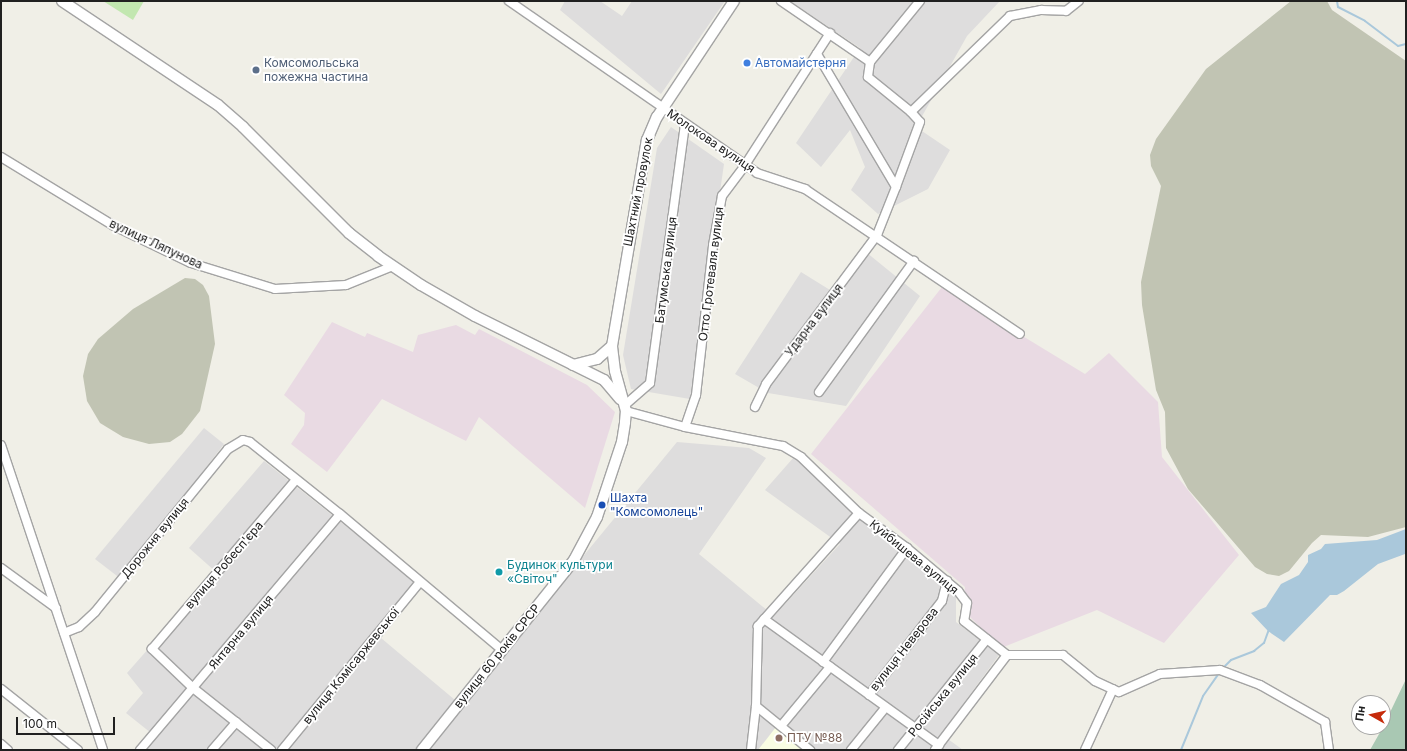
<!DOCTYPE html>
<meta charset="utf-8">
<style>
body{margin:0}
#map{position:relative;width:1407px;height:751px;overflow:hidden;background:#f0efe7;font-family:Inter,sans-serif}
div>[style]{position:absolute}
.residential>*{inset:0;background:#dedddd}
.industrial>*{inset:0;background:#e9dae3}
.education>*{inset:0;background:#f9fde3}
.construction>*{inset:0;background:#c1c4b3}
.grass>*{inset:0;background:#c2e7b0}
.cemetery>*{inset:0;background:#a9c8b3}
.water>*{inset:0;background:#aac8db}
.stream>*{height:2px;margin:-1px;padding:0 1px;transform-origin:1px;border-radius:1px;background:#aac8db}
.roads{filter:drop-shadow(1px 0 #a4a4a4) drop-shadow(-1px 0 #a4a4a4) drop-shadow(0 1px #a4a4a4) drop-shadow(0 -1px #a4a4a4)}
.minor>*{height:8px;margin:-4px;padding:0 4px;transform-origin:4px;border-radius:4px;background:#fff}
.tertiary>*{height:10px;margin:-5px;padding:0 5px;transform-origin:5px;border-radius:5px;background:#fff}
.dots>*{width:11px;height:11px;translate:-50% -50%;box-sizing:border-box;border:2px solid #fff;border-radius:50%}
span{translate:-50% -50%;white-space:nowrap;text-align:center;line-height:1.15;-webkit-text-stroke:3.5px #fff;paint-order:stroke}
.service-label{font-size:12px;color:#4e5e75}
.left{translate:0 -50%;text-align:left}
.shop-label{font-size:12px;color:#366cbe}
.street-label{font-size:12px;color:#202020}
.transit-label{font-size:12px;color:#164399}
.culture-label{font-size:12px;color:#0d838f}
.education-label{font-size:12px;color:#785e54}
.frame{position:absolute;inset:0;border:2px solid #202020;pointer-events:none}
.north{position:absolute;left:1351px;top:695px;width:40px;height:40px;box-sizing:border-box;background:#fff;border:1px solid #a6a6a6;border-radius:50%;rotate:278deg;font-size:11px;font-weight:700;line-height:16px;text-align:center;color:#202020}
.north::after{content:'';display:block;margin:auto;width:14px;height:18px;background:#c62b0b;clip-path:polygon(50% 0,100% 100%,50% 72%,0 100%)}
.scale{position:absolute;left:16px;top:717px;width:99px;height:18px;box-sizing:border-box;border:2px solid #202020;border-top:0;padding-left:5px;font-size:12px;line-height:14px;white-space:nowrap;color:#202020;-webkit-text-stroke:3px #fff;paint-order:stroke}
</style>
<div id="map">
<div class="residential">
<div style="clip-path:polygon(565px 1px,600px 1px,622px 16px,632px 1px,725px 1px,661px 94px,560px 10px)"></div>
<div style="clip-path:polygon(790px 1px,1000px 1px,967px 36px,916px 127px,950px 150px,928px 189px,878px 214px,851px 190px,865px 167px,850px 130px,821px 167px,796px 143px,860px 48px)"></div>
<div style="clip-path:polygon(671px 127px,724px 164px,690px 399px,631px 389px,623px 355px,657px 148px)"></div>
<div style="clip-path:polygon(861px 248px,920px 296px,846px 406px,768px 393px,735px 374px,801px 272px,830px 290px)"></div>
<div style="clip-path:polygon(204px 428px,224px 444px,121px 579px,95px 559px)"></div>
<div style="clip-path:polygon(677px 442px,749px 448px,766px 458px,699px 554px,774px 616px,840px 544px,765px 490px,794px 457px,956px 597px,956px 622px,999px 655px,941px 734px,963px 750px,286px 750px,381px 638px,461px 705px)"></div>
<div style="clip-path:polygon(264px 461px,415px 581px,276px 750px,145px 750px,156px 737px,126px 713px,143px 693px,127px 673px,216px 572px,189px 548px)"></div>
</div>
<div class="industrial">
<div style="clip-path:polygon(942px 287px,1085px 374px,1109px 353px,1158px 402px,1162px 457px,1239px 555px,1164px 643px,1097px 610px,1001px 648px,963px 610px,965px 587px,811px 454px)"></div>
<div style="clip-path:polygon(332px 322px,365px 337px,367px 333px,413px 352px,418px 335px,456px 325px,475px 335px,479px 329px,587px 385px,615px 412px,585px 508px,479px 417px,466px 441px,382px 399px,327px 472px,291px 444px,304px 425px,305px 413px,284px 395px)"></div>
</div>
<div class="education">
<div style="clip-path:polygon(776px 727px,806px 750px,758px 750px)"></div>
</div>
<div class="construction">
<div style="clip-path:polygon(1291px 1px,1327px 1px,1332px 10px,1406px 61px,1406px 527px,1368px 537px,1321px 535px,1312px 543px,1289px 571px,1279px 576px,1267px 574px,1255px 567px,1188px 489px,1166px 448px,1165px 412px,1156px 390px,1142px 305px,1141px 282px,1161px 186px,1151px 166px,1150px 155px,1156px 139px,1206px 69px)"></div>
<div style="clip-path:polygon(185px 278px,195px 279px,203px 285px,209px 296px,215px 344px,200px 411px,182px 434px,170px 442px,149px 444px,123px 437px,100px 423px,87px 401px,83px 376px,88px 354px,98px 339px,133px 309px)"></div>
</div>
<div class="grass">
<div style="clip-path:polygon(103px 1px,144px 1px,133px 20px)"></div>
</div>
<div class="cemetery">
<div style="clip-path:polygon(1406px 679px,1406px 750px,1370px 750px,1383px 727px)"></div>
</div>
<div class="water">
<div style="clip-path:polygon(1406px 529px,1405px 554px,1378px 564px,1344px 591px,1337px 595px,1330px 595px,1284px 642px,1268px 631px,1251px 613px,1266px 607px,1281px 584px,1299px 575px,1308px 562px,1308px 555px,1321px 549px,1325px 544px,1377px 540px)"></div>
</div>
<div class="stream">
<div style="left:1337px;top:1px;width:6px;rotate:81deg"></div>
<div style="left:1338px;top:7px;width:30px;rotate:27deg"></div>
<div style="left:1365px;top:21px;width:41px;rotate:37.1deg"></div>
<div style="left:1398px;top:46px;width:8px;rotate:-14deg"></div>
<div style="left:1223px;top:668px;width:11px;rotate:-45deg"></div>
<div style="left:1231px;top:660px;width:25px;rotate:-21deg"></div>
<div style="left:1254px;top:651px;width:13px;rotate:-39deg"></div>
<div style="left:1264px;top:643px;width:15px;rotate:-70deg"></div>
<div style="left:1181px;top:750px;width:58px;rotate:-67.8deg"></div>
<div style="left:1203px;top:696px;width:28px;rotate:-55deg"></div>
</div>
<div class="roads">
<div class="minor">
<div style="left:509px;top:1px;width:302px;rotate:34.7deg"></div>
<div style="left:757px;top:173px;width:51px;rotate:18.4deg"></div>
<div style="left:805px;top:189px;width:259px;rotate:34deg"></div>
<div style="left:781px;top:1px;width:108px;rotate:34.4deg"></div>
<div style="left:870px;top:62px;width:79px;rotate:-50.7deg"></div>
<div style="left:870px;top:62px;width:15px;rotate:98deg"></div>
<div style="left:868px;top:77px;width:55px;rotate:39.1deg"></div>
<div style="left:911px;top:112px;width:13px;rotate:48deg"></div>
<div style="left:920px;top:122px;width:69px;rotate:110.3deg"></div>
<div style="left:911px;top:112px;width:138px;rotate:-44.1deg"></div>
<div style="left:1010px;top:16px;width:32px;rotate:-11deg"></div>
<div style="left:1041px;top:10px;width:25px;rotate:2deg"></div>
<div style="left:1066px;top:11px;width:16px;rotate:-38deg"></div>
<div style="left:1px;top:157px;width:132px;rotate:31.4deg"></div>
<div style="left:114px;top:226px;width:85px;rotate:25.7deg"></div>
<div style="left:191px;top:263px;width:88px;rotate:17.2deg"></div>
<div style="left:275px;top:289px;width:71px;rotate:-3.2deg"></div>
<div style="left:346px;top:285px;width:51px;rotate:-22deg"></div>
<div style="left:819px;top:392px;width:162px;rotate:-54.1deg"></div>
<div style="left:625px;top:405px;width:33px;rotate:-41deg"></div>
<div style="left:650px;top:383px;width:261px;rotate:-82.3deg"></div>
<div style="left:755px;top:407px;width:25px;rotate:-64deg"></div>
<div style="left:766px;top:384px;width:186px;rotate:-53.3deg"></div>
<div style="left:877px;top:235px;width:52px;rotate:-68.4deg"></div>
<div style="left:896px;top:187px;width:155px;rotate:-120.7deg"></div>
<div style="left:626px;top:411px;width:61px;rotate:15.2deg"></div>
<div style="left:685px;top:427px;width:100px;rotate:11deg"></div>
<div style="left:783px;top:446px;width:21px;rotate:31deg"></div>
<div style="left:801px;top:457px;width:81px;rotate:44deg"></div>
<div style="left:859px;top:513px;width:152px;rotate:131.8deg"></div>
<div style="left:758px;top:626px;width:80px;rotate:91.4deg"></div>
<div style="left:756px;top:706px;width:44px;rotate:96.5deg"></div>
<div style="left:685px;top:427px;width:34px;rotate:-71deg"></div>
<div style="left:696px;top:395px;width:151px;rotate:-83.5deg"></div>
<div style="left:713px;top:245px;width:50px;rotate:-79.6deg"></div>
<div style="left:722px;top:196px;width:39px;rotate:-53deg"></div>
<div style="left:745px;top:165px;width:157px;rotate:-57.2deg"></div>
<div style="left:1px;top:445px;width:322px;rotate:71.5deg"></div>
<div style="left:859px;top:513px;width:59px;rotate:36.1deg"></div>
<div style="left:907px;top:548px;width:67px;rotate:40.1deg"></div>
<div style="left:958px;top:591px;width:15px;rotate:53deg"></div>
<div style="left:967px;top:603px;width:18px;rotate:99deg"></div>
<div style="left:964px;top:621px;width:55px;rotate:38.3deg"></div>
<div style="left:1007px;top:655px;width:119px;rotate:127.2deg"></div>
<div style="left:1px;top:568px;width:68px;rotate:36deg"></div>
<div style="left:764px;top:619px;width:216px;rotate:35.8deg"></div>
<div style="left:64px;top:633px;width:16px;rotate:-22deg"></div>
<div style="left:79px;top:627px;width:22px;rotate:-43deg"></div>
<div style="left:95px;top:612px;width:210px;rotate:-50.8deg"></div>
<div style="left:228px;top:449px;width:17px;rotate:-31deg"></div>
<div style="left:243px;top:440px;width:7px;rotate:16deg"></div>
<div style="left:250px;top:442px;width:115px;rotate:38.7deg"></div>
<div style="left:340px;top:514px;width:210px;rotate:40deg"></div>
<div style="left:1007px;top:655px;width:56px"></div>
<div style="left:1063px;top:655px;width:41px;rotate:39.1deg"></div>
<div style="left:1095px;top:681px;width:26px;rotate:25deg"></div>
<div style="left:1119px;top:692px;width:45px;rotate:-23.7deg"></div>
<div style="left:1160px;top:674px;width:60px;rotate:-3.8deg"></div>
<div style="left:1220px;top:670px;width:43px;rotate:20.6deg"></div>
<div style="left:1260px;top:685px;width:75px;rotate:29.6deg"></div>
<div style="left:1325px;top:722px;width:28px;rotate:82deg"></div>
<div style="left:823px;top:662px;width:142px;rotate:-53.6deg"></div>
<div style="left:1px;top:689px;width:98px;rotate:38.4deg"></div>
<div style="left:869px;top:695px;width:119px;rotate:-52.2deg"></div>
<div style="left:942px;top:601px;width:21px;rotate:-76deg"></div>
<div style="left:756px;top:706px;width:70px;rotate:39.2deg"></div>
<div style="left:781px;top:726px;width:77px;rotate:-50.3deg"></div>
<div style="left:1px;top:744px;width:9px;rotate:41deg"></div>
<div style="left:140px;top:750px;width:309px;rotate:-49.7deg"></div>
<div style="left:212px;top:750px;width:37px;rotate:-49deg"></div>
<div style="left:271px;top:750px;width:100px;rotate:-141.5deg"></div>
<div style="left:193px;top:688px;width:57px;rotate:-136.4deg"></div>
<div style="left:152px;top:649px;width:222px;rotate:-49.6deg"></div>
<div style="left:282px;top:750px;width:217px;rotate:-50.6deg"></div>
<div style="left:851px;top:750px;width:55px;rotate:-50.9deg"></div>
<div style="left:898px;top:750px;width:142px;rotate:-51.3deg"></div>
<div style="left:1085px;top:750px;width:67px;rotate:-65.3deg"></div>
</div>
<div class="tertiary">
<div style="left:62px;top:1px;width:187px;rotate:33.7deg"></div>
<div style="left:218px;top:105px;width:33px;rotate:41deg"></div>
<div style="left:243px;top:127px;width:150px;rotate:45deg"></div>
<div style="left:349px;top:233px;width:37px;rotate:38deg"></div>
<div style="left:378px;top:256px;width:52px;rotate:34deg"></div>
<div style="left:421px;top:285px;width:62px;rotate:29.9deg"></div>
<div style="left:475px;top:316px;width:144px;rotate:26.4deg"></div>
<div style="left:604px;top:380px;width:25px;rotate:50deg"></div>
<div style="left:573px;top:365px;width:25px;rotate:-14deg"></div>
<div style="left:597px;top:359px;width:20px;rotate:-41deg"></div>
<div style="left:422px;top:750px;width:243px;rotate:-51.3deg"></div>
<div style="left:574px;top:560px;width:49px;rotate:-61.9deg"></div>
<div style="left:597px;top:517px;width:79px;rotate:-71.6deg"></div>
<div style="left:622px;top:442px;width:20px;rotate:-81deg"></div>
<div style="left:625px;top:422px;width:11px;rotate:-85deg"></div>
<div style="left:626px;top:411px;width:41px;rotate:-105.4deg"></div>
<div style="left:615px;top:371px;width:25px;rotate:-97deg"></div>
<div style="left:612px;top:346px;width:209px;rotate:-80.4deg"></div>
<div style="left:647px;top:140px;width:25px;rotate:-67deg"></div>
<div style="left:657px;top:117px;width:139px;rotate:-56.4deg"></div>
</div>
</div>
<div class="dots">
<div style="left:747px;top:63px;background:#3f7fe0"></div>
<div style="left:256px;top:70px;background:#5c6f8a"></div>
<div style="left:602px;top:505px;background:#1a4fb4"></div>
<div style="left:499px;top:572px;background:#0f9aa8"></div>
<div style="left:779px;top:738px;background:#8d6e63"></div>
</div>
<div class="service-label">
<span class="left" style="left:264px;top:70px">Комсомольська<br>пожежна частина</span>
</div>
<div class="shop-label">
<span class="left" style="left:755px;top:63px">Автомайстерня</span>
</div>
<div class="street-label">
<span style="left:711px;top:141px;rotate:34deg">Молокова вулиця</span>
<span style="left:638px;top:192px;rotate:-79deg">Шахтний провулок</span>
<span style="left:156px;top:244px;rotate:25deg">вулиця Ляпунова</span>
<span style="left:666px;top:270px;rotate:-83deg">Батумська вулиця</span>
<span style="left:711px;top:274px;rotate:-83deg">Отто Гротеваля вулиця</span>
<span style="left:814px;top:320px;rotate:-53deg">Ударна вулиця</span>
<span style="left:155px;top:538px;rotate:-51deg">Дорожня вулиця</span>
<span style="left:914px;top:557px;rotate:39deg">Куйбишева вулиця</span>
<span style="left:224px;top:565px;rotate:-49deg">вулиця Робесп'єра</span>
<span style="left:241px;top:632px;rotate:-50deg">Янтарна вулиця</span>
<span style="left:904px;top:649px;rotate:-52deg">вулиця Неверова</span>
<span style="left:497px;top:656px;rotate:-51deg">вулиця 60 років СРСР</span>
<span style="left:351px;top:666px;rotate:-51deg">вулиця Комісаржевської</span>
<span style="left:943px;top:695px;rotate:-51deg">Російська вулиця</span>
</div>
<div class="transit-label">
<span class="left" style="left:610px;top:505px">Шахта<br>"Комсомолець"</span>
</div>
<div class="culture-label">
<span class="left" style="left:507px;top:572px">Будинок культури<br>«Світоч"</span>
</div>
<div class="education-label">
<span class="left" style="left:787px;top:738px">ПТУ №88</span>
</div>
<div class="frame"></div>
<div class="north">Пн</div>
<div class="scale">100 m</div>
</div>
